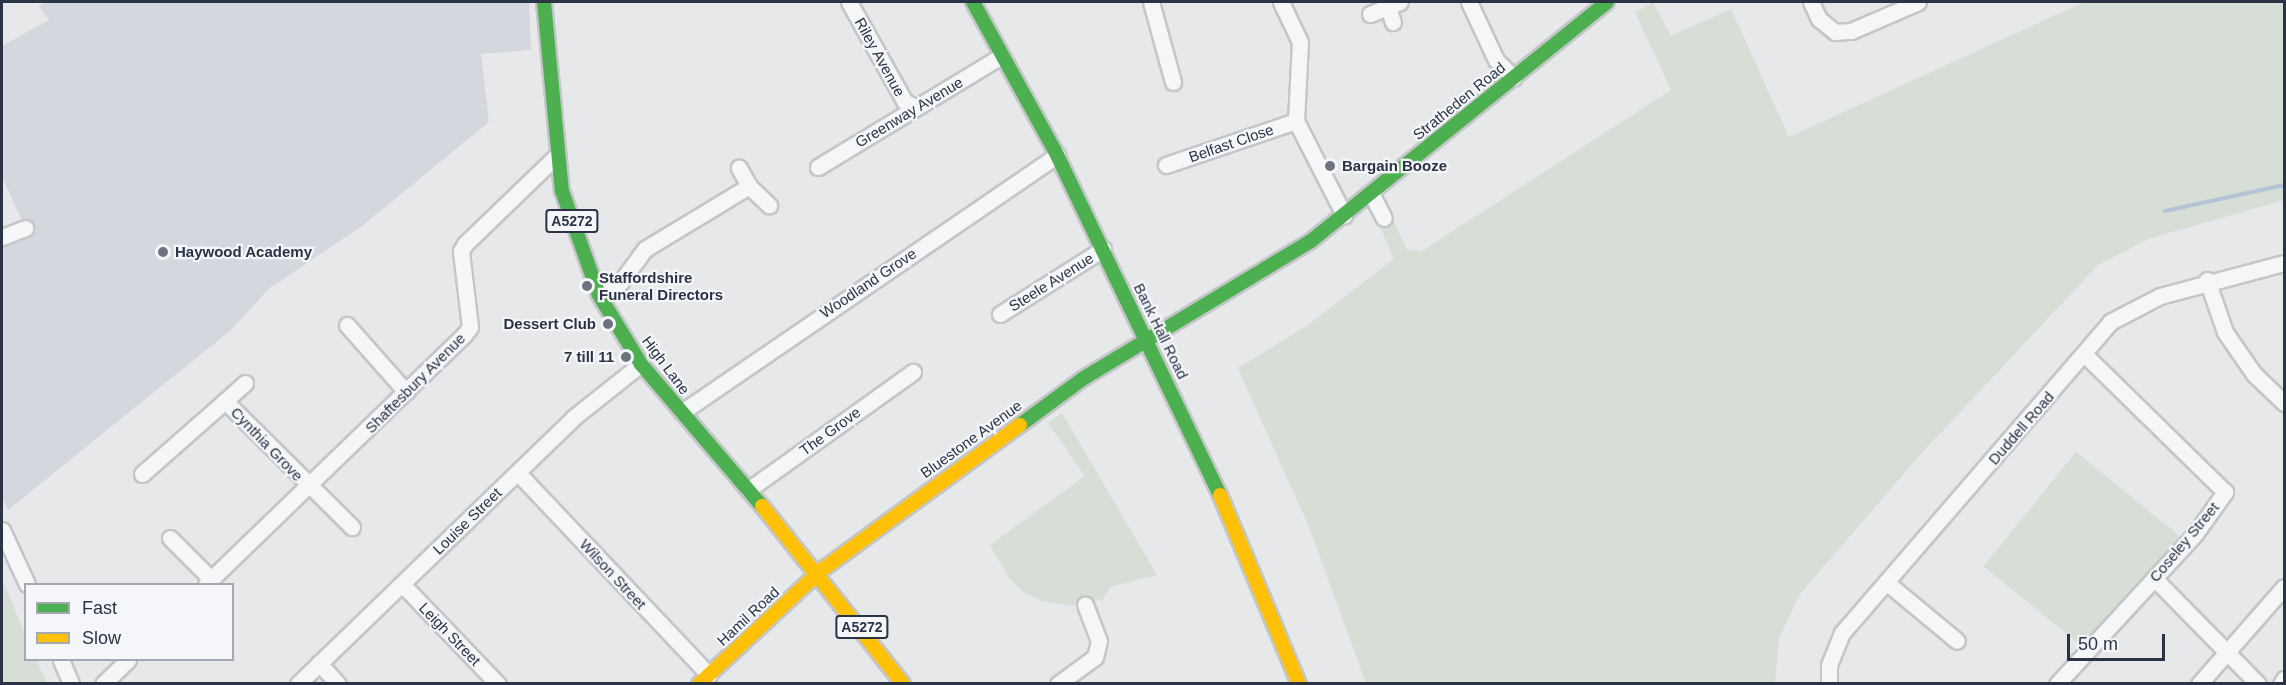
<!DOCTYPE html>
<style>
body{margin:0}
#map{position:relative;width:2286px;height:685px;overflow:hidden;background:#e6e8ea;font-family:Arial,sans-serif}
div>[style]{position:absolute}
.built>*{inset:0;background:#d4d7dd}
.green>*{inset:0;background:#d6ded6;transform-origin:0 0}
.stream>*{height:4px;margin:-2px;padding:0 2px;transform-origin:2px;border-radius:2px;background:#b4c4d5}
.roads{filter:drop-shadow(2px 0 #c4c6c8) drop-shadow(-2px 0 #c4c6c8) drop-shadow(0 2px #c4c6c8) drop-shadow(0 -2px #c4c6c8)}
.street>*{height:15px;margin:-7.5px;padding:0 7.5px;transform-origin:7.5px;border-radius:7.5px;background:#f5f6f7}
.fast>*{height:14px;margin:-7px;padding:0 7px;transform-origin:7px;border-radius:7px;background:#4caf50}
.slow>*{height:14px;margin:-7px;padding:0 7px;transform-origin:7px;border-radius:7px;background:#ffc107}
.dots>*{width:16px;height:16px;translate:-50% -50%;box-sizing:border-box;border:3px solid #f4f6f9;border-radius:50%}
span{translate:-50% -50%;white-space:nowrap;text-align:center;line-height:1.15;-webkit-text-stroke:4.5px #f4f6f9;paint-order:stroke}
.shield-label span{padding:2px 4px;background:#f4f6f9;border:2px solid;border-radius:4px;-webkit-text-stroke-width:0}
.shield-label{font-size:14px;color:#2b3445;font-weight:700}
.street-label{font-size:15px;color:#2b3445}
.poi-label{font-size:15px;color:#2b3445;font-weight:700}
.left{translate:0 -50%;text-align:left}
.right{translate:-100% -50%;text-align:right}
.frame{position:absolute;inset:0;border:3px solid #2b3445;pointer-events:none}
.legend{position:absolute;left:24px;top:583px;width:210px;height:78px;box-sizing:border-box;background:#f4f6f9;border:2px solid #a4a8b1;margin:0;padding:8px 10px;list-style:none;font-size:18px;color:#2b3445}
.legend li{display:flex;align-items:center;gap:12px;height:30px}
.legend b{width:30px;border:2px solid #a4a8b1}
.scale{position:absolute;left:2067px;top:634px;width:98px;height:27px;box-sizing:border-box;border:3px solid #2b3445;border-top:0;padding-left:8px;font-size:18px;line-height:21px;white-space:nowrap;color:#2b3445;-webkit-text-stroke:4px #f4f6f9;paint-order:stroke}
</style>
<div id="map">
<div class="built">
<div style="clip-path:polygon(47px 2px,529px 2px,531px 50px,481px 54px,489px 122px,362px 226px,270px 288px,231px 330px,8px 510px,2px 498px,2px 244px,28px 233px,2px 177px,2px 46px,49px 20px,39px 6px)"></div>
</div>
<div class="green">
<div style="clip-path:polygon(1653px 2px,1671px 36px,1731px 9px,1789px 137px,2084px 2px,2284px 2px,2284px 200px,2148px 239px,2098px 265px,1919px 456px,1800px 594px,1779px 638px,1775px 683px,1366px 683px,1309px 527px,1238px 368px,1304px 328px,1394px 259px,1377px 220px,1391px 214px,1407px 250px,1422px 251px,1671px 90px,1635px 12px)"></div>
<div style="clip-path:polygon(1062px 413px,1157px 575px,1110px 587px,1103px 599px,1073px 606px,1042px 601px,1023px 592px,1009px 578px,990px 545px,1085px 476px,1048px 423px)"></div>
<div style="left:2076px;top:452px;width:133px;height:147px;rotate:39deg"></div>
<div style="clip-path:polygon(2px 579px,25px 634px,26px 660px,36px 660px,47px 683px,2px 683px)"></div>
</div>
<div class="stream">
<div style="left:2165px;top:211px;width:122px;rotate:-12.3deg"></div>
</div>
<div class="roads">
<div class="street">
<div style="left:849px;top:2px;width:115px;rotate:60.8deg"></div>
<div style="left:905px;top:102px;width:11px;rotate:27deg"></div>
<div style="left:1151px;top:2px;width:83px;rotate:74.6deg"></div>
<div style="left:1281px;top:2px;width:44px;rotate:64.6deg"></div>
<div style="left:1300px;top:42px;width:79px;rotate:92.9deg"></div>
<div style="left:1296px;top:121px;width:106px;rotate:62.9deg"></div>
<div style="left:1469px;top:2px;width:64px;rotate:65deg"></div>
<div style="left:1496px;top:60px;width:25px;rotate:45deg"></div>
<div style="left:1811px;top:2px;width:19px;rotate:65deg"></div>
<div style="left:1819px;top:19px;width:21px;rotate:39deg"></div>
<div style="left:1835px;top:32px;width:16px;rotate:-4deg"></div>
<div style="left:1851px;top:31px;width:73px;rotate:-23.4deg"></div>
<div style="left:1388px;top:7px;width:16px;rotate:72deg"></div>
<div style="left:1370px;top:14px;width:32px;rotate:-22deg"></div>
<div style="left:1166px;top:165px;width:137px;rotate:-18.7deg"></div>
<div style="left:818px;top:167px;width:214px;rotate:-31.2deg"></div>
<div style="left:749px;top:186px;width:28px;rotate:44deg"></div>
<div style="left:1371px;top:193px;width:28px;rotate:63deg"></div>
<div style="left:2px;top:237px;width:25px;rotate:-21deg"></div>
<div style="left:2207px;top:280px;width:55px;rotate:70.9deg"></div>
<div style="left:2225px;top:332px;width:51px;rotate:55.4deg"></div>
<div style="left:2254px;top:374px;width:42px;rotate:44deg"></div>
<div style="left:599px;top:295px;width:24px;rotate:-30deg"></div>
<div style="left:620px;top:283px;width:42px;rotate:-53.7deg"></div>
<div style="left:645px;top:249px;width:122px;rotate:-31.2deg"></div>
<div style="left:749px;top:186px;width:21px;rotate:-119deg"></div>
<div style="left:1000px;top:314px;width:122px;rotate:-32.3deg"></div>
<div style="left:347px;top:325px;width:89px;rotate:48.6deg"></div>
<div style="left:225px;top:401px;width:27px;rotate:-42deg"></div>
<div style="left:682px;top:412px;width:455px;rotate:-34.4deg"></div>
<div style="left:518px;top:473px;width:278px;rotate:46.6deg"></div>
<div style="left:142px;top:474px;width:111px;rotate:-41.3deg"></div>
<div style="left:225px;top:401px;width:179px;rotate:44.8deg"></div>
<div style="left:748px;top:490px;width:203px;rotate:-35.6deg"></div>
<div style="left:2px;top:530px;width:60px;rotate:65.2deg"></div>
<div style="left:170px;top:538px;width:58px;rotate:45deg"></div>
<div style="left:2154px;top:578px;width:148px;rotate:45.5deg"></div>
<div style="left:1886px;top:582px;width:92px;rotate:39.7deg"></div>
<div style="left:206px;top:584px;width:359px;rotate:-44deg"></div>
<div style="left:464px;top:335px;width:10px;rotate:-53deg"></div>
<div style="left:470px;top:327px;width:77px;rotate:-96.8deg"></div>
<div style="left:461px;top:251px;width:8px;rotate:-60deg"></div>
<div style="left:465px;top:244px;width:127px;rotate:-44deg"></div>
<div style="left:402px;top:584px;width:139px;rotate:46.2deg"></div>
<div style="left:61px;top:660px;width:26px;rotate:67deg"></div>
<div style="left:319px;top:663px;width:28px;rotate:48deg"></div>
<div style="left:103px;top:684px;width:35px;rotate:-44deg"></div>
<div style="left:298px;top:684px;width:383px;rotate:-44deg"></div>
<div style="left:573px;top:418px;width:87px;rotate:-38.5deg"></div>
<div style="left:1058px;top:684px;width:46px;rotate:-36.1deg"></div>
<div style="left:1095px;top:657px;width:16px;rotate:-76deg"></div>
<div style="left:1099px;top:641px;width:39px;rotate:-111deg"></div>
<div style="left:1829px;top:684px;width:19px;rotate:-90deg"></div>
<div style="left:1829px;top:665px;width:35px;rotate:-68deg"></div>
<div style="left:1842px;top:633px;width:411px;rotate:-49.2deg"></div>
<div style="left:2110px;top:322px;width:56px;rotate:-27.5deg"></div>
<div style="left:2160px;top:296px;width:128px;rotate:-14.9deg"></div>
<div style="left:2057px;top:684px;width:204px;rotate:-47.4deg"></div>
<div style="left:2195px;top:534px;width:52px;rotate:-54.5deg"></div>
<div style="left:2225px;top:492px;width:196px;rotate:-135.6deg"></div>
<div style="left:2199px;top:684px;width:129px;rotate:-48.8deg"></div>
<div style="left:2281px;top:684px;width:6px;rotate:-59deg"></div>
</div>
<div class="fast">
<div style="left:544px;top:2px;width:190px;rotate:84.6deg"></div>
<div style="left:562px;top:191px;width:110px;rotate:70.4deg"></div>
<div style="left:599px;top:295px;width:81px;rotate:58.7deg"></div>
<div style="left:641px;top:364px;width:187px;rotate:49.6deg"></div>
<div style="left:973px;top:2px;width:175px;rotate:61.2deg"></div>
<div style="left:1057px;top:155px;width:377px;rotate:64.4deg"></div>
<div style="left:1020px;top:425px;width:79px;rotate:-36.3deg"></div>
<div style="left:1084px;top:378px;width:265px;rotate:-31.1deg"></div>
<div style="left:1311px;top:241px;width:380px;rotate:-38.9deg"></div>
</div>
<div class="slow">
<div style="left:1220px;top:495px;width:205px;rotate:67.3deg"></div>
<div style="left:762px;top:506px;width:227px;rotate:51.6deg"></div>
<div style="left:699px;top:684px;width:164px;rotate:-43deg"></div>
<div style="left:819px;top:572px;width:249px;rotate:-36.2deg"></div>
</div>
</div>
<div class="dots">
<div style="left:1330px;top:166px;background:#6c737f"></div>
<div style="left:163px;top:252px;background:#6c737f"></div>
<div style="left:587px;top:286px;background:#6c737f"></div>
<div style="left:608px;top:324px;background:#6c737f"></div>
<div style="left:626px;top:357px;background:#6c737f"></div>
</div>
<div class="shield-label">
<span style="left:572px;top:221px">A5272</span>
<span style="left:862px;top:627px">A5272</span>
</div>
<div class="street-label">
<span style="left:880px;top:57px;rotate:61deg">Riley Avenue</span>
<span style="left:1459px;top:101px;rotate:-39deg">Stratheden Road</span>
<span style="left:909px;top:112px;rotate:-31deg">Greenway Avenue</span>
<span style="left:1231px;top:143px;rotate:-19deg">Belfast Close</span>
<span style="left:1051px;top:282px;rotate:-32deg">Steele Avenue</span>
<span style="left:868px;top:283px;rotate:-34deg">Woodland Grove</span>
<span style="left:1161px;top:331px;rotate:64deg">Bank Hall Road</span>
<span style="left:666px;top:365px;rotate:53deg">High Lane</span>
<span style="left:415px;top:383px;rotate:-45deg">Shaftesbury Avenue</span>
<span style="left:2021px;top:428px;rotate:-49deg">Duddell Road</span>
<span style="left:830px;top:431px;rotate:-36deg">The Grove</span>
<span style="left:971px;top:439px;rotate:-36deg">Bluestone Avenue</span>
<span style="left:267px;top:444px;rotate:46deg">Cynthia Grove</span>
<span style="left:467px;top:521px;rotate:-44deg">Louise Street</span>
<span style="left:2184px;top:542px;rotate:-50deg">Coseley Street</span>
<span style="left:613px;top:574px;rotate:47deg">Wilson Street</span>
<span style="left:748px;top:616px;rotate:-43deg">Hamil Road</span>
<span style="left:450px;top:634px;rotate:46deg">Leigh Street</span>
</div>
<div class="poi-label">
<span class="left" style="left:1342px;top:166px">Bargain Booze</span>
<span class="left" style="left:175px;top:252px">Haywood Academy</span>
<span class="left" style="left:599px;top:286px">Staffordshire<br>Funeral Directors</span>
<span class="right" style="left:596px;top:324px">Dessert Club</span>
<span class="right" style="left:614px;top:357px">7 till 11</span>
</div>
<div class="frame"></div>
<ul class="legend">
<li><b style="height:8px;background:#4caf50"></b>Fast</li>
<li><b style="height:8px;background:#ffc107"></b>Slow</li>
</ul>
<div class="scale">50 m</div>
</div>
